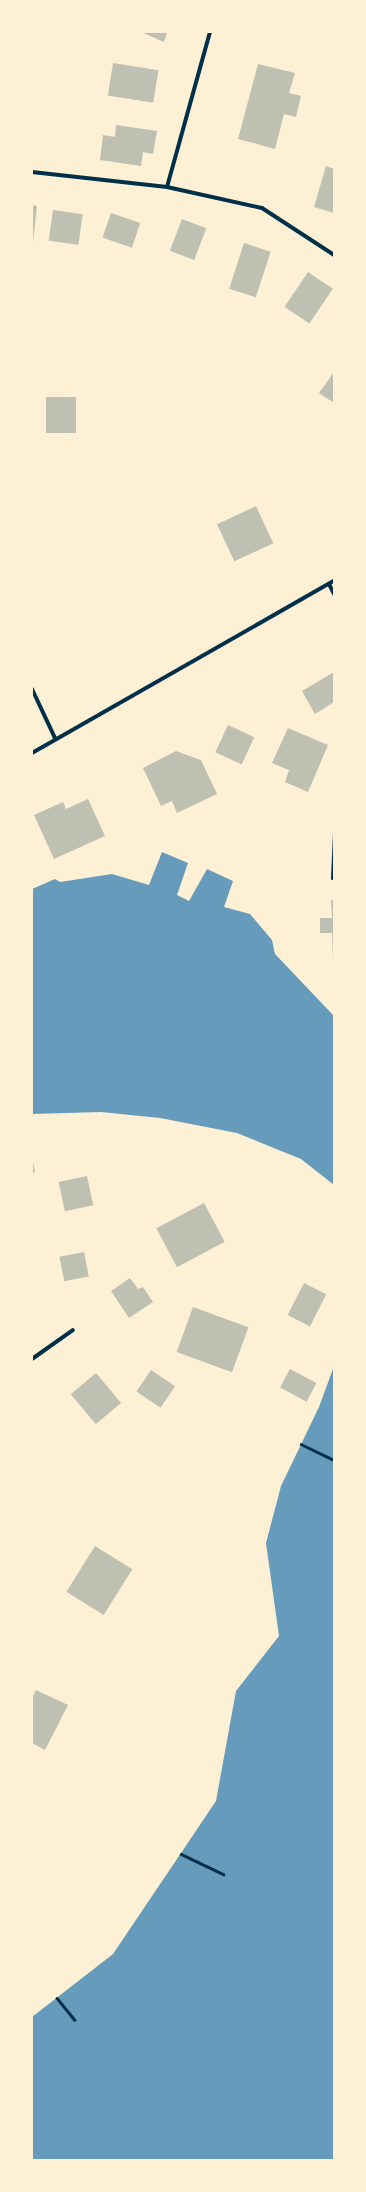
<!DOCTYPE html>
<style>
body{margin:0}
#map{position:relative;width:366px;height:2192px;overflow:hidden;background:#fdf0d5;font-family:"Source Sans 3",sans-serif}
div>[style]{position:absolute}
.water>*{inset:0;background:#669bbc}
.building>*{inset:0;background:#bec0b2;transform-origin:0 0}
.path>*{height:2.5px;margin:-1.25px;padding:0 1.25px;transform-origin:1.25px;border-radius:1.25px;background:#003049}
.service>*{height:3px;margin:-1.5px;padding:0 1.5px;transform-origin:1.5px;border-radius:1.5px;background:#003049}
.minor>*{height:4px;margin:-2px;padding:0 2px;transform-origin:2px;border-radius:2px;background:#003049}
span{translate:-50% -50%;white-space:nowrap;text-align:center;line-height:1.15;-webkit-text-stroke:4px #fdf0d5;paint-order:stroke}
.frame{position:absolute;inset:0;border:33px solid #fdf0d5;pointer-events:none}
</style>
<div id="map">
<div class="water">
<div style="clip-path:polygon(162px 852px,188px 863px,177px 895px,189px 901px,207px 869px,233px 881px,224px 907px,250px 914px,272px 940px,275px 954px,334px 1016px,334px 1185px,301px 1159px,237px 1133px,160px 1118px,101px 1112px,32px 1114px,32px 889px,55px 879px,60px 882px,112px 874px,149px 885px)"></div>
<div style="clip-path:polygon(334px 1366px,334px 2160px,32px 2160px,32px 2017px,113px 1954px,216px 1801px,236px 1691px,279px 1636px,266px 1543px,281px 1486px,319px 1407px)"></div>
</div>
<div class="building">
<div style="clip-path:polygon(141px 32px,167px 32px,164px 42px)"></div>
<div style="left:113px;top:63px;width:46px;height:33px;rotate:9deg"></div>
<div style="clip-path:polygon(258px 64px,295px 73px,289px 93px,301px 96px,296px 117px,284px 114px,275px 149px,238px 139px)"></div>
<div style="clip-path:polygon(116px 125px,157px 131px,153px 154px,143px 152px,141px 166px,100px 160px,103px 135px,115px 137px)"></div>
<div style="clip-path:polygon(326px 166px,334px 169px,334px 213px,314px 207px)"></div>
<div style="clip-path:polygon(32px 205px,37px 206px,33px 243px,32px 243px)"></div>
<div style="left:53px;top:210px;width:30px;height:31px;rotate:8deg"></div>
<div style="left:111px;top:213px;width:31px;height:26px;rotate:19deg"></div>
<div style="left:182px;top:219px;width:26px;height:34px;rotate:21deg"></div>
<div style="left:244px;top:243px;width:28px;height:48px;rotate:18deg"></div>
<div style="left:308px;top:272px;width:30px;height:42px;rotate:34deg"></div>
<div style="clip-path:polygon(334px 372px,334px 403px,319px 393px)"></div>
<div style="left:46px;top:397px;width:30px;height:36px"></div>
<div style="left:256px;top:506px;width:41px;height:43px;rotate:65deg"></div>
<div style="clip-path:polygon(334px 672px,334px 702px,315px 714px,302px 691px)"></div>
<div style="left:228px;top:725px;width:29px;height:30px;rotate:25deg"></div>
<div style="clip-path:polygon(288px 728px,328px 745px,308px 792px,285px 782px,289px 770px,272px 763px)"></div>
<div style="clip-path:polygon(176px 751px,201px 760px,217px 794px,177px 813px,172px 801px,161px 806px,143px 768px)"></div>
<div style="clip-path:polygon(88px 799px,105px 836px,54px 859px,34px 815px,63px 802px,66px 809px)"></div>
<div style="clip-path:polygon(331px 900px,334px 900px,332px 963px,332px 933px,320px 933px,320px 918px,332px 918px)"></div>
<div style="clip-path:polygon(32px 1158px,35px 1172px,32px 1173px)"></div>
<div style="left:87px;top:1176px;width:30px;height:29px;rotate:78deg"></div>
<div style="left:204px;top:1203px;width:44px;height:54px;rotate:62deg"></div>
<div style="left:84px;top:1252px;width:25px;height:25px;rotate:79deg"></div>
<div style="clip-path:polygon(130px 1278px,138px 1289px,143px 1287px,153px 1302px,129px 1318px,111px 1291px)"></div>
<div style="left:304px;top:1283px;width:25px;height:36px;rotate:27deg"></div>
<div style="left:193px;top:1307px;width:59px;height:48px;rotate:20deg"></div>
<div style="left:290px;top:1369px;width:30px;height:21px;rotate:28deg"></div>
<div style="left:151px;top:1370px;width:29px;height:26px;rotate:34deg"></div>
<div style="left:96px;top:1373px;width:39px;height:33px;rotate:50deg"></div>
<div style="left:95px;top:1546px;width:44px;height:54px;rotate:32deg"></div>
<div style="clip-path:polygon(36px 1690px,68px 1705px,45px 1750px,32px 1743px,32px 1698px)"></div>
</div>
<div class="path">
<div style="left:301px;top:1444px;width:37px;rotate:26deg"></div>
<div style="left:181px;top:1854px;width:47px;rotate:25.5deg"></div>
<div style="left:57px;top:1998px;width:28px;rotate:51deg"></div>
</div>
<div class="service">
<div style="left:332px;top:878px;width:45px;rotate:-87.5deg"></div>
</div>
<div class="minor">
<div style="left:32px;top:172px;width:136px;rotate:6.3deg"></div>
<div style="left:167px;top:187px;width:97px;rotate:12.5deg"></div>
<div style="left:262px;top:208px;width:86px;rotate:33.1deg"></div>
<div style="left:167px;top:187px;width:161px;rotate:-74.5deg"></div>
<div style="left:329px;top:584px;width:11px;rotate:63deg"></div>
<div style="left:32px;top:689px;width:54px;rotate:64.9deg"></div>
<div style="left:32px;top:753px;width:348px;rotate:-29.7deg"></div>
<div style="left:32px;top:1359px;width:50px;rotate:-35.3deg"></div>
</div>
<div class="frame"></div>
</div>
